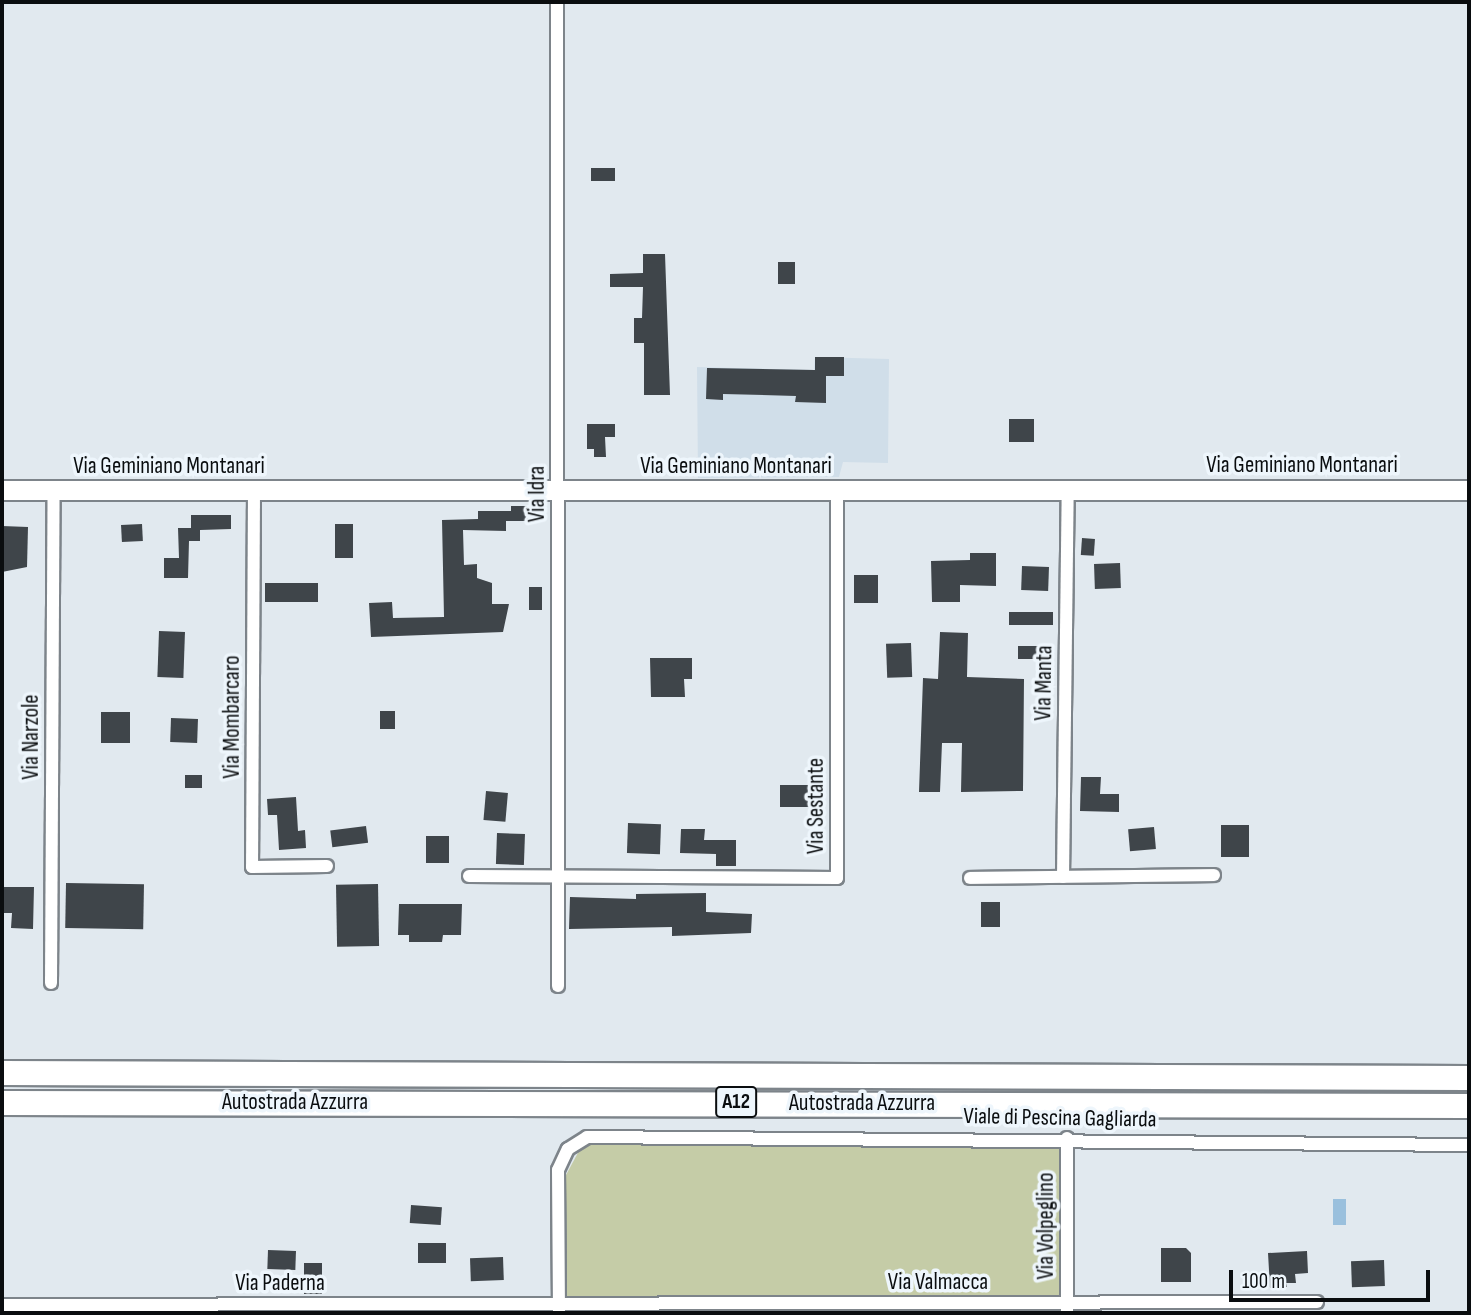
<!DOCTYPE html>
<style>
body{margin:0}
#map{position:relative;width:1471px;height:1315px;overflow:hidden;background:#e1e9ef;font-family:"Sofia Sans Condensed",sans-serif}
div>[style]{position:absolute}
.built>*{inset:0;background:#d0dee9}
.green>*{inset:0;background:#c5cca7}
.water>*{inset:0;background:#9ac0dd;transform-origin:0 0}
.building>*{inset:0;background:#3f454a;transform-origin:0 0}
.roads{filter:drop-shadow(2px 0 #7d848a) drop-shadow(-2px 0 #7d848a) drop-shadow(0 2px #7d848a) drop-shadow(0 -2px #7d848a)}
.street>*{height:12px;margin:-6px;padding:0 6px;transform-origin:6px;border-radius:6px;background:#fff}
.secondary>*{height:19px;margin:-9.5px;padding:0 9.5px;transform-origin:9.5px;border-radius:9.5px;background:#fff}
.highway>*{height:24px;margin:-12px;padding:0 12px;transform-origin:12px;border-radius:12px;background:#fff}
span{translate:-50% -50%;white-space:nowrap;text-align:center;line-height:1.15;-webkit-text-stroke:7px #eef6fc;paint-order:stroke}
.shield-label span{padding:2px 5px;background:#eef6fc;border:2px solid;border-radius:5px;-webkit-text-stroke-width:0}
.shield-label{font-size:21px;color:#0a0d0f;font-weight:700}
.street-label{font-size:23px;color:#0a0d0f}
.frame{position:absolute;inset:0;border:4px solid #0a0d0f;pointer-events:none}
.scale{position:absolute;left:1229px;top:1270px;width:201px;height:32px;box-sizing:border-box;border:4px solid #0a0d0f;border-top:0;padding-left:9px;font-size:21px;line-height:24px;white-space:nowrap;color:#0a0d0f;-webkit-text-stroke:5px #eef6fc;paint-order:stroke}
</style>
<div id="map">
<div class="built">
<div style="clip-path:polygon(815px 357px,889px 359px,888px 463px,843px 462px,839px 477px,698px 478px,697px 367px,814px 370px)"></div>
</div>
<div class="green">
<div style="clip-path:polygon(594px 1142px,1060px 1145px,1059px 1296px,565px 1297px,566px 1175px,580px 1149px)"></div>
</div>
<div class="water">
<div style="left:1333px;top:1199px;width:13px;height:26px"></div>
</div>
<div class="building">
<div style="left:591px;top:168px;width:24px;height:13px"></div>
<div style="clip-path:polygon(643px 254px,665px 254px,670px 395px,644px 395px,644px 343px,634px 343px,634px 318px,642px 318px,643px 287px,610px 287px,610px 274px,643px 273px)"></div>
<div style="left:778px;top:262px;width:17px;height:22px"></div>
<div style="clip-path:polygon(815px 357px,844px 357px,844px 376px,826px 376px,826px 403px,795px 402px,796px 396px,723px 394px,723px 400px,706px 399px,707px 368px,815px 370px)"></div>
<div style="left:1009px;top:419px;width:25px;height:23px"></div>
<div style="clip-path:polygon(587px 424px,615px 424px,615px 437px,605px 437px,606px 457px,594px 457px,594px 449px,587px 449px)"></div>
<div style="clip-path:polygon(511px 506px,527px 506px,528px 521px,506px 521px,506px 531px,463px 530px,464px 565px,477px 564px,477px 578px,492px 583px,492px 604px,509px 604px,503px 632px,371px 637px,369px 603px,392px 602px,393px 618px,444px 617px,442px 520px,478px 519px,478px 511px,511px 511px)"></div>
<div style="clip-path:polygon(191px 515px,231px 515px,231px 529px,200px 530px,200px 541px,189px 541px,188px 578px,164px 578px,164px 558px,179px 558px,178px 528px,191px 528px)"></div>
<div style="left:142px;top:524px;width:17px;height:21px;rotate:87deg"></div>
<div style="left:335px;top:524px;width:18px;height:34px"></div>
<div style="clip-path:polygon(2px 526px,28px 527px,27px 567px,2px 572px)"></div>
<div style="left:1082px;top:538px;width:13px;height:17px;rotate:4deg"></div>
<div style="clip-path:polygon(970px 553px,996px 553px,996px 586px,960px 585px,960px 602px,932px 602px,931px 561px,970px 560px)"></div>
<div style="left:1120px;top:563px;width:25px;height:26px;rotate:88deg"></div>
<div style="left:1022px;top:566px;width:27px;height:24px;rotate:2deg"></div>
<div style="left:854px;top:575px;width:24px;height:28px"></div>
<div style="left:318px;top:583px;width:19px;height:53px;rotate:90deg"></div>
<div style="left:529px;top:587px;width:13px;height:23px"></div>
<div style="left:1009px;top:612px;width:44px;height:13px"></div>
<div style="left:159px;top:631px;width:26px;height:46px;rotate:2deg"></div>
<div style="clip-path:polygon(940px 632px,968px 633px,967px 677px,1024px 679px,1023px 791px,961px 792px,962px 743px,942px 743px,940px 792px,919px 792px,923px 678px,938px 679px)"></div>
<div style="left:911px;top:643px;width:34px;height:25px;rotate:88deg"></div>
<div style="left:1038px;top:646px;width:13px;height:20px;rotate:90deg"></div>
<div style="clip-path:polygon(650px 658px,692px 658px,692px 679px,684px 679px,685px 697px,651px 697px)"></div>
<div style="left:380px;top:711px;width:15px;height:18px"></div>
<div style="left:101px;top:712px;width:29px;height:31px"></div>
<div style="left:171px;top:718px;width:27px;height:24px;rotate:2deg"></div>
<div style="left:185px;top:775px;width:17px;height:13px"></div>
<div style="clip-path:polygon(1081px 777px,1101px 777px,1100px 794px,1119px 794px,1119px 812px,1080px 811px)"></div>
<div style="left:780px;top:785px;width:30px;height:22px"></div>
<div style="left:486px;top:791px;width:22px;height:29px;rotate:5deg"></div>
<div style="clip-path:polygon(296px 797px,298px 831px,305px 830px,306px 848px,279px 850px,277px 815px,268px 815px,267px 799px)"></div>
<div style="left:628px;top:823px;width:33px;height:30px;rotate:2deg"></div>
<div style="left:1221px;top:825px;width:28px;height:32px"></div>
<div style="left:366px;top:826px;width:17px;height:36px;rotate:83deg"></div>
<div style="left:1154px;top:827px;width:22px;height:26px;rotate:85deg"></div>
<div style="clip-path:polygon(681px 829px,705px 829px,704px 840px,736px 840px,736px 866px,716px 866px,716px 854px,680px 853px)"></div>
<div style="left:497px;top:833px;width:28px;height:31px;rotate:2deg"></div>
<div style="left:426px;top:836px;width:23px;height:27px"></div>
<div style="left:66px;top:883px;width:78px;height:45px;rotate:1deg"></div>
<div style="left:378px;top:884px;width:62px;height:42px;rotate:89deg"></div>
<div style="clip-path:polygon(2px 887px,34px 887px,33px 929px,11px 928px,12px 913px,2px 913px)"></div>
<div style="clip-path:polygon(706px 893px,706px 912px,752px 914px,751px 933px,672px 936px,672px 927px,569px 929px,570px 897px,636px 899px,636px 894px)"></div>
<div style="left:981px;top:902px;width:19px;height:25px"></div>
<div style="clip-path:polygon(399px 904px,462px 904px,461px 935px,443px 935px,442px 942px,409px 942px,409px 935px,398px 935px)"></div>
<div style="left:411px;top:1205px;width:31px;height:18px;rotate:4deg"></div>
<div style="left:418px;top:1243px;width:28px;height:20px"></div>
<div style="clip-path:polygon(1161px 1248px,1186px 1248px,1191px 1253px,1191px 1282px,1161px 1282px)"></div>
<div style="left:268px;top:1250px;width:28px;height:19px;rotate:2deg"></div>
<div style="clip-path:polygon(1307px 1251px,1308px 1273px,1295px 1274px,1296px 1283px,1286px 1283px,1287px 1287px,1270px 1288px,1268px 1253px)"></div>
<div style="left:503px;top:1257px;width:23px;height:33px;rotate:88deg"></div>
<div style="left:1384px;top:1260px;width:26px;height:33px;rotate:88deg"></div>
<div style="left:304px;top:1263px;width:18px;height:31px"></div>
</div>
<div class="roads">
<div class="street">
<div style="left:557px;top:2px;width:984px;rotate:89.94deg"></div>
<div style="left:254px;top:491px;width:376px;rotate:90.3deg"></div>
<div style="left:252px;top:867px;width:75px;rotate:-0.8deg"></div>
<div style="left:469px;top:876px;width:368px;rotate:0.3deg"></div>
<div style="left:837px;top:878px;width:387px;rotate:-90deg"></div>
<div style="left:1063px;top:877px;width:387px;rotate:-89.3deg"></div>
<div style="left:970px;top:878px;width:244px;rotate:-0.7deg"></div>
<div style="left:51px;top:983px;width:492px;rotate:-89.7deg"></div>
<div style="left:2px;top:1305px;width:1315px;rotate:-0.13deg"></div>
<div style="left:559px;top:1313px;width:143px;rotate:-90.4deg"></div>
<div style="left:558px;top:1170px;width:23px;rotate:-65deg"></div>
<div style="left:568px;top:1149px;width:22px;rotate:-32deg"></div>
<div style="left:587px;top:1137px;width:882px;rotate:0.52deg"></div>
<div style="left:1067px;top:1313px;width:175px;rotate:-90deg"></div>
</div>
<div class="secondary">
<div style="left:2px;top:490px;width:1467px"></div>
</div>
<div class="highway">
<div style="left:2px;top:1073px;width:1467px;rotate:0.2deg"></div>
<div style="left:2px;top:1103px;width:1467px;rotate:0.12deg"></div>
</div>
</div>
<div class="shield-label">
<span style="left:736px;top:1102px">A12</span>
</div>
<div class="street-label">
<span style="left:1302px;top:465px">Via Geminiano Montanari</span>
<span style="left:169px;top:466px">Via Geminiano Montanari</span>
<span style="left:736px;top:466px">Via Geminiano Montanari</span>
<span style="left:537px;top:494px;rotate:-90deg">Via Idra</span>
<span style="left:1044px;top:683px;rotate:-89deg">Via Manta</span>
<span style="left:232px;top:717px;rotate:-90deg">Via Mombarcaro</span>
<span style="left:31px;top:737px;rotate:-90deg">Via Narzole</span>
<span style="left:816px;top:806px;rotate:-90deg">Via Sestante</span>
<span style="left:295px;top:1102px">Autostrada Azzurra</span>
<span style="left:862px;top:1103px">Autostrada Azzurra</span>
<span style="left:1060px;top:1118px;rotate:1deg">Viale di Pescina Gagliarda</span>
<span style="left:1046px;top:1226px;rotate:-90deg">Via Volpeglino</span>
<span style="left:938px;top:1282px">Via Valmacca</span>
<span style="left:280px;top:1283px">Via Paderna</span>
</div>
<div class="frame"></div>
<div class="scale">100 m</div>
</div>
